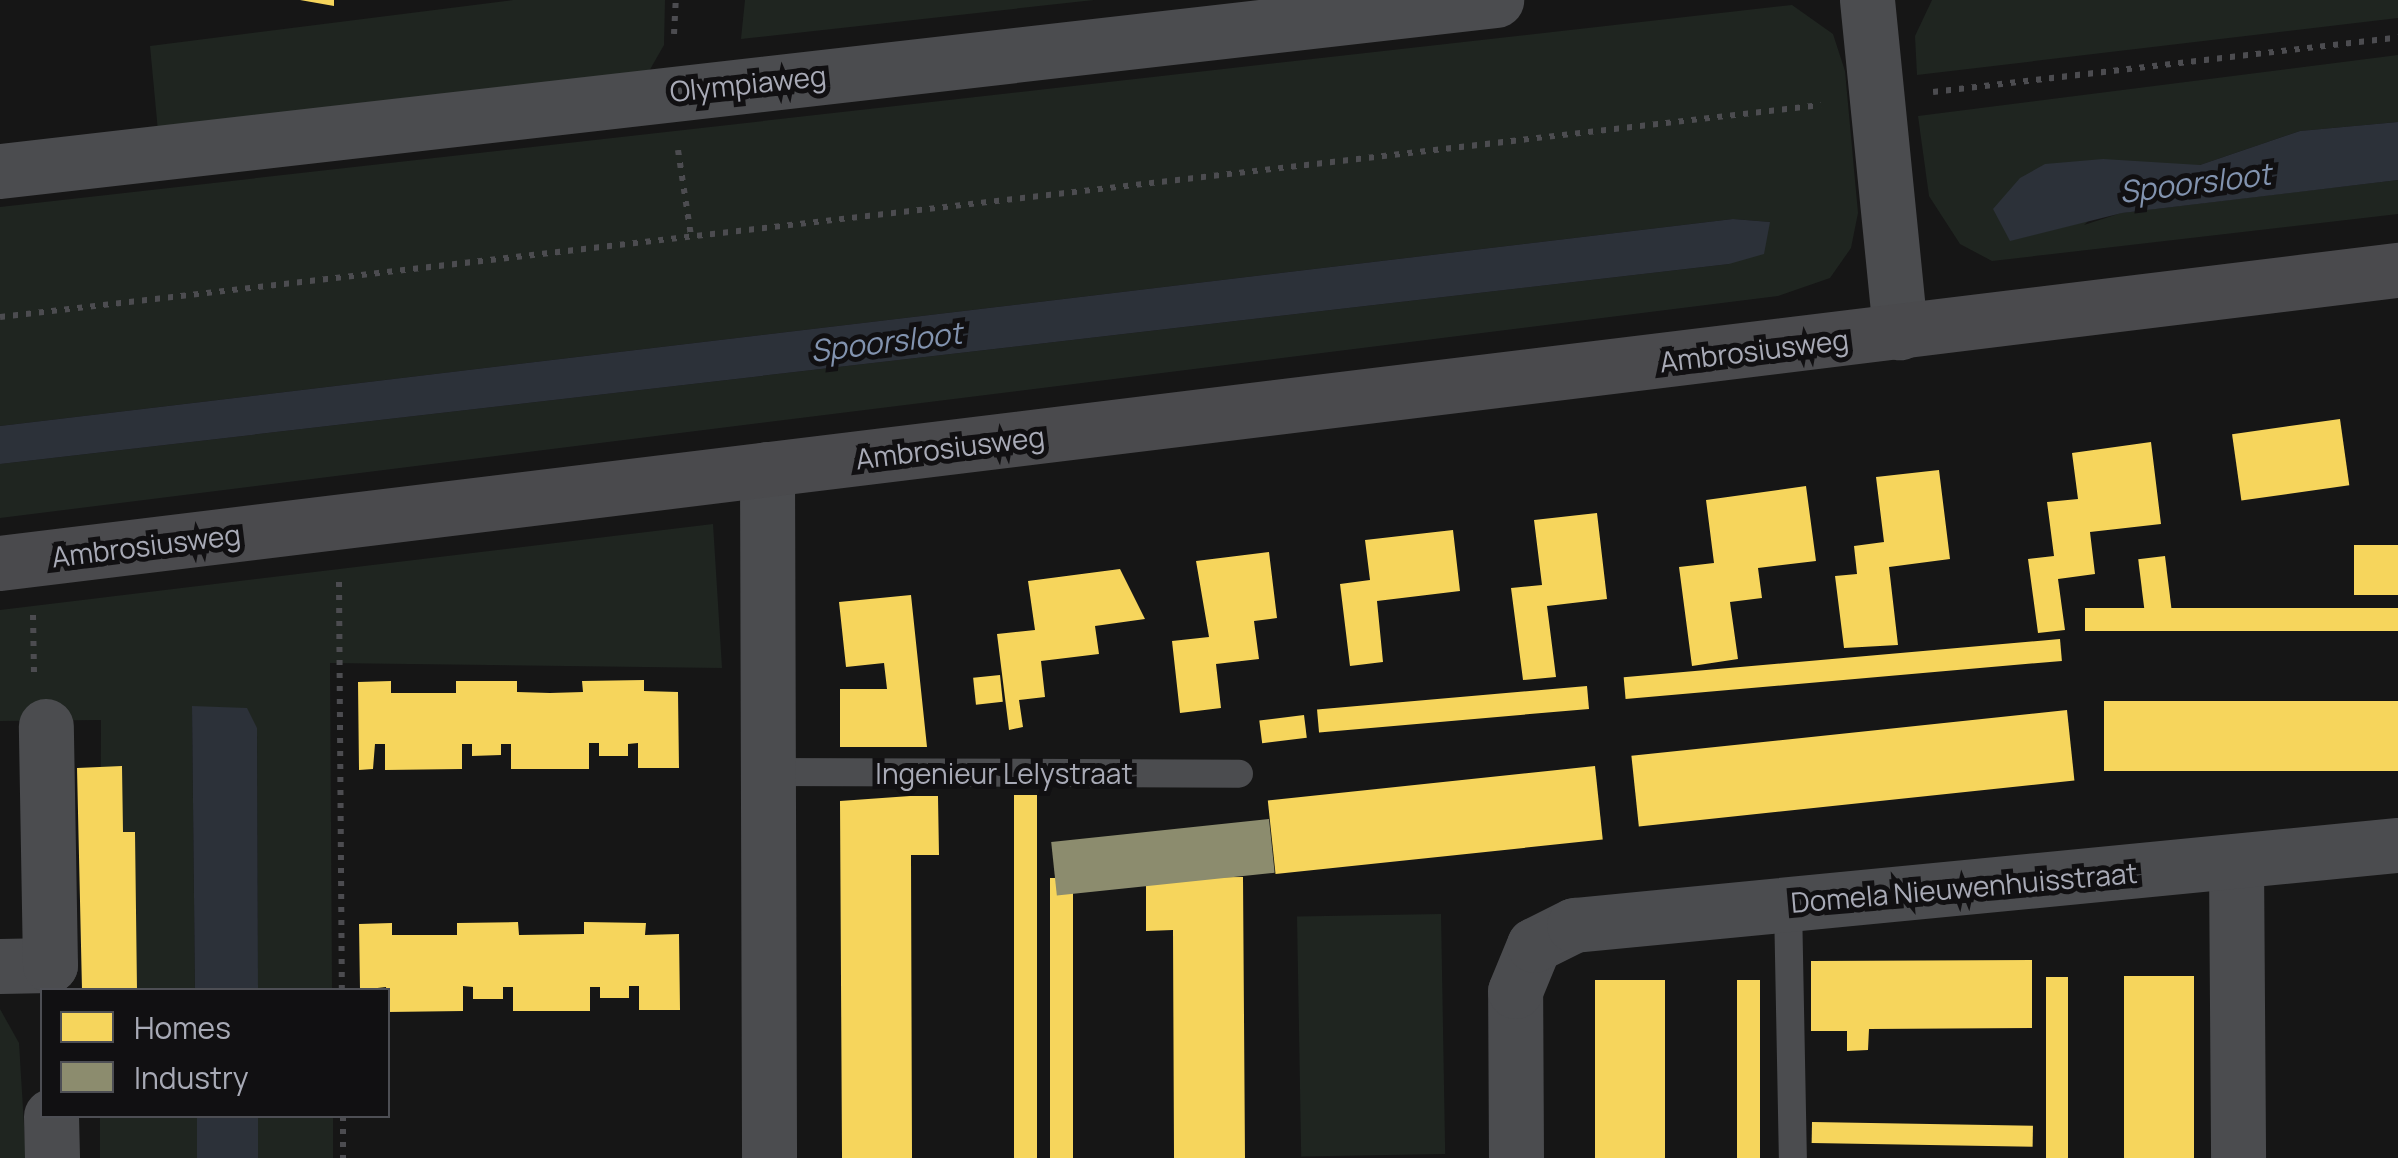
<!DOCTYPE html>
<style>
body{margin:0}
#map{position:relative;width:2398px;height:1158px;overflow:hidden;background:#161616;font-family:Manrope,sans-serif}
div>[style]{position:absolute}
.green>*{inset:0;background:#1f2520;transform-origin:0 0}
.water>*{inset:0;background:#2c3139;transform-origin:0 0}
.homes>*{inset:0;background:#f6d55c;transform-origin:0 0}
.industry>*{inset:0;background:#8c8c6e;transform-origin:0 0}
.path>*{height:6px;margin-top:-3px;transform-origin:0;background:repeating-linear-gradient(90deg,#4c4c50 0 5px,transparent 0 13px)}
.lane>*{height:28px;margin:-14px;padding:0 14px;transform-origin:14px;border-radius:14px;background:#4b4c4f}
.street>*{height:55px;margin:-27.5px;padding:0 27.5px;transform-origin:27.5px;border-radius:27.5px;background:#4b4c4f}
.secondary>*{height:55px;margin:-27.5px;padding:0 27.5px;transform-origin:27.5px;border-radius:27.5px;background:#4a4a4d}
span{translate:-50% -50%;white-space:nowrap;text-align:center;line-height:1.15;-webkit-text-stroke:10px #111012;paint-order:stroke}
.street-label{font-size:28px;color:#a8aab6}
.water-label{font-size:30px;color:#8293af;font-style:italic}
.legend{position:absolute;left:40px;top:988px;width:350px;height:130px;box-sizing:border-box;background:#111012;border:2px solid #4d4e54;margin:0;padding:12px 18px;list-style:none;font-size:30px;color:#a8aab6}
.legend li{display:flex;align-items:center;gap:20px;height:50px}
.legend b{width:50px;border:2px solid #4d4e54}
</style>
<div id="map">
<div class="green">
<div style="clip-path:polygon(513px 0,665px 0,664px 45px,648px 73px,158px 131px,150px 46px)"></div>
<div style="clip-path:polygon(745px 0,1094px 0,741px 39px)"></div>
<div style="clip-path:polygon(1932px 0,2398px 0,2398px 18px,1917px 75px,1915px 36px)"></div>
<div style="clip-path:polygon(1792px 5px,1833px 34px,1845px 71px,1858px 213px,1851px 248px,1830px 278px,1778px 296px,0 518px,0 464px,1729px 264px,1770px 222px,1733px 219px,0 426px,0 207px)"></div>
<div style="clip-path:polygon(2398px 55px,2398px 122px,2300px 131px,2200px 165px,2152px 165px,2084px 225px,2121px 213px,2398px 180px,2398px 214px,1992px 261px,1960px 244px,1929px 196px,1918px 116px)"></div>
<div style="clip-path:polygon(713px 524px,722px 668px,330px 663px,332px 990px,258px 990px,257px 728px,192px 706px,195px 990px,100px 990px,101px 720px,0 721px,0 610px)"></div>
<div style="left:1441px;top:914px;width:240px;height:144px;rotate:89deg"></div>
<div style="clip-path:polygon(0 1009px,19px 1043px,26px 1158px,0 1158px)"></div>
<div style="left:100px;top:1116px;width:97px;height:42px"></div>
<div style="left:258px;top:1116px;width:75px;height:42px"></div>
</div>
<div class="water">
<div style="clip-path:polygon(2398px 122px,2398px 180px,2122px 213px,2010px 241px,1993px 209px,2020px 178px,2045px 164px,2103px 159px,2200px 165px,2300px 131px)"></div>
<div style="clip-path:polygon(1733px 219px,1770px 222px,1764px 254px,1729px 264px,0 464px,0 426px)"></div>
<div style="clip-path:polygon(192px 706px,247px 708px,257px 728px,258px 990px,195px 990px)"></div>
<div style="left:197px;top:1116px;width:61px;height:42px"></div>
</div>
<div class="homes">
<div style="clip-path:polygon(300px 0,334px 0,334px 6px)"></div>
<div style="left:2340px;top:419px;width:67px;height:109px;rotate:82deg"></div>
<div style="clip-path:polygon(2151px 442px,2161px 524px,2090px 532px,2095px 574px,2058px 579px,2065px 630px,2038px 633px,2028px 559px,2054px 556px,2047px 502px,2078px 499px,2072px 453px)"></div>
<div style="clip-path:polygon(1939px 470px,1950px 559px,1889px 567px,1898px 645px,1844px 648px,1835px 576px,1857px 574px,1854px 546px,1884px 542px,1876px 477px)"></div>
<div style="clip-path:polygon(1806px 486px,1816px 561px,1758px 568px,1762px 598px,1730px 602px,1738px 659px,1692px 666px,1679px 567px,1714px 563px,1706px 500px)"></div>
<div style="clip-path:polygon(1597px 513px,1607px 599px,1547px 606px,1556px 677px,1523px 680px,1511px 588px,1542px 585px,1534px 520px)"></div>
<div style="clip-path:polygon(1453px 530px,1460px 591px,1377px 601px,1383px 662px,1350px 666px,1340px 584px,1370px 580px,1365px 540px)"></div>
<div style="left:2398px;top:545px;width:50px;height:44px;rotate:90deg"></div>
<div style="clip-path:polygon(1269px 552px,1277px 618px,1254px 621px,1259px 659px,1216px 664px,1221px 708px,1180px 713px,1172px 641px,1209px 637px,1196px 561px)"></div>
<div style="left:2165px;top:556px;width:55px;height:27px;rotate:83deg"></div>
<div style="clip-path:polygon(1120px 569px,1145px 619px,1095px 626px,1099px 654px,1041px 661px,1045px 697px,1019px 700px,1023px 727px,1009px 730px,997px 634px,1035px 630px,1028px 581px)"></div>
<div style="clip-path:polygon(911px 595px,927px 747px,840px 747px,840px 689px,887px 689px,884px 663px,846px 667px,839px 602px)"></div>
<div style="left:2398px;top:608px;width:23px;height:313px;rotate:90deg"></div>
<div style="left:2060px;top:639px;width:22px;height:438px;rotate:85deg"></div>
<div style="left:1000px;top:675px;width:27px;height:27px;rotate:84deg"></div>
<div style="clip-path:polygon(644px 680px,644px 691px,678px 692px,679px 768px,638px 768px,638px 743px,628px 744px,628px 756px,599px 756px,599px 743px,589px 743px,589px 769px,511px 769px,511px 744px,501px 744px,501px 755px,472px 756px,472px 744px,462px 744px,462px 769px,385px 770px,385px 744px,375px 744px,373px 769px,359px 770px,358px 682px,391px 681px,391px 693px,456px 693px,456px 681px,517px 681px,517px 692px,550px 693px,583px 692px,582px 681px)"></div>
<div style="left:1587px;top:686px;width:23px;height:271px;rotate:85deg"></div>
<div style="left:2398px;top:701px;width:70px;height:294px;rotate:90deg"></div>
<div style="left:2067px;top:710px;width:71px;height:438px;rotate:84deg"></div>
<div style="left:1304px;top:715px;width:23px;height:45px;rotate:83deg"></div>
<div style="clip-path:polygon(122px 766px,123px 832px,135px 832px,137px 990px,82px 990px,77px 768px)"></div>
<div style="left:1595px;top:766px;width:74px;height:329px;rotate:84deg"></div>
<div style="left:1037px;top:795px;width:363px;height:23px;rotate:90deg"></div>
<div style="clip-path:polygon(910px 796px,938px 796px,939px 855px,911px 855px,912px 1158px,842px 1158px,840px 801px)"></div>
<div style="clip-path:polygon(1243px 877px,1245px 1158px,1174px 1158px,1173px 930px,1146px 931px,1146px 878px)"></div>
<div style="left:1050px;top:878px;width:23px;height:280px"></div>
<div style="clip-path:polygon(518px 922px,519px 935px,584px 934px,584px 922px,646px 923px,645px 935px,679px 934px,680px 1010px,639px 1010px,639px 986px,629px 986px,629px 998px,600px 998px,600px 987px,590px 987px,590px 1011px,513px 1011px,513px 987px,503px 987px,503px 999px,473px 999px,473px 987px,463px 986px,463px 1011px,388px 1012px,386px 987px,360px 990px,359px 924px,392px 923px,392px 935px,457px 935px,457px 923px)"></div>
<div style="clip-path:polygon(2032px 960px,2032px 1028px,1869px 1029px,1868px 1050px,1847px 1051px,1847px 1031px,1811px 1031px,1811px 961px)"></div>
<div style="left:2194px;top:976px;width:182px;height:70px;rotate:90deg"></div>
<div style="left:2046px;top:977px;width:22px;height:181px"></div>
<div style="left:1665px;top:980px;width:178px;height:70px;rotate:90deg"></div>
<div style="left:1760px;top:980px;width:178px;height:23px;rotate:90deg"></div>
<div style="left:1812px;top:1122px;width:221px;height:21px;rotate:1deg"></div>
</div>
<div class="industry">
<div style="left:1269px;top:819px;width:54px;height:219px;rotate:84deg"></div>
</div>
<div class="path">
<div style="left:674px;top:34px;width:34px;rotate:-87deg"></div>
<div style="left:1933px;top:92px;width:468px;rotate:-6.7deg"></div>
<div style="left:678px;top:150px;width:87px;rotate:81.4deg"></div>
<div style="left:0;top:317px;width:1833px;rotate:-6.64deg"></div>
<div style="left:339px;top:582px;width:408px;rotate:89.6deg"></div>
<div style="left:33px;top:615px;width:58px;rotate:89deg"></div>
<div style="left:343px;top:1116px;width:42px;rotate:90deg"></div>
</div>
<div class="lane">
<div style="left:768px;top:772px;width:471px;rotate:0.2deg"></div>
<div style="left:1788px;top:904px;width:254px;rotate:88.9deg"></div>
</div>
<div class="street">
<div style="left:1867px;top:0;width:334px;rotate:84.3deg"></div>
<div style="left:0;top:171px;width:1506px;rotate:-6.52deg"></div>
<div style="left:767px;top:469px;width:689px;rotate:89.83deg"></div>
<div style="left:2236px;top:861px;width:297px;rotate:89.6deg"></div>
<div style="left:0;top:966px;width:50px;rotate:-1.1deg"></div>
<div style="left:50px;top:965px;width:239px;rotate:-91deg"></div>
<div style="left:51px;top:1116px;width:42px;rotate:88.6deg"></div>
<div style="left:1516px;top:1158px;width:167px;rotate:-90.3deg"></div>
<div style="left:1515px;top:991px;width:50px;rotate:-67.6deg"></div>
<div style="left:1534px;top:945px;width:45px;rotate:-26.6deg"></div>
<div style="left:1574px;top:925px;width:828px;rotate:-5.55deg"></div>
</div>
<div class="secondary">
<div style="left:0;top:563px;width:2416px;rotate:-6.97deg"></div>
</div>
<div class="street-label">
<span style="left:748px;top:83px;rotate:-6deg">Olympiaweg</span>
<span style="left:1754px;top:350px;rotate:-7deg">Ambrosiusweg</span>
<span style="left:950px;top:447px;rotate:-7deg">Ambrosiusweg</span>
<span style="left:146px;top:545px;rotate:-7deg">Ambrosiusweg</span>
<span style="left:1004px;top:773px">Ingenieur Lelystraat</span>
<span style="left:1964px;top:887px;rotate:-5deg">Domela Nieuwenhuisstraat</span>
</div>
<div class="water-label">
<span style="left:2195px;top:183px;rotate:-7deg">Spoorsloot</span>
<span style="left:886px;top:342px;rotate:-7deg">Spoorsloot</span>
</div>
<ul class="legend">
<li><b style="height:28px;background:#f6d55c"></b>Homes</li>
<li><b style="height:28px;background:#8c8c6e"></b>Industry</li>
</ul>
</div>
